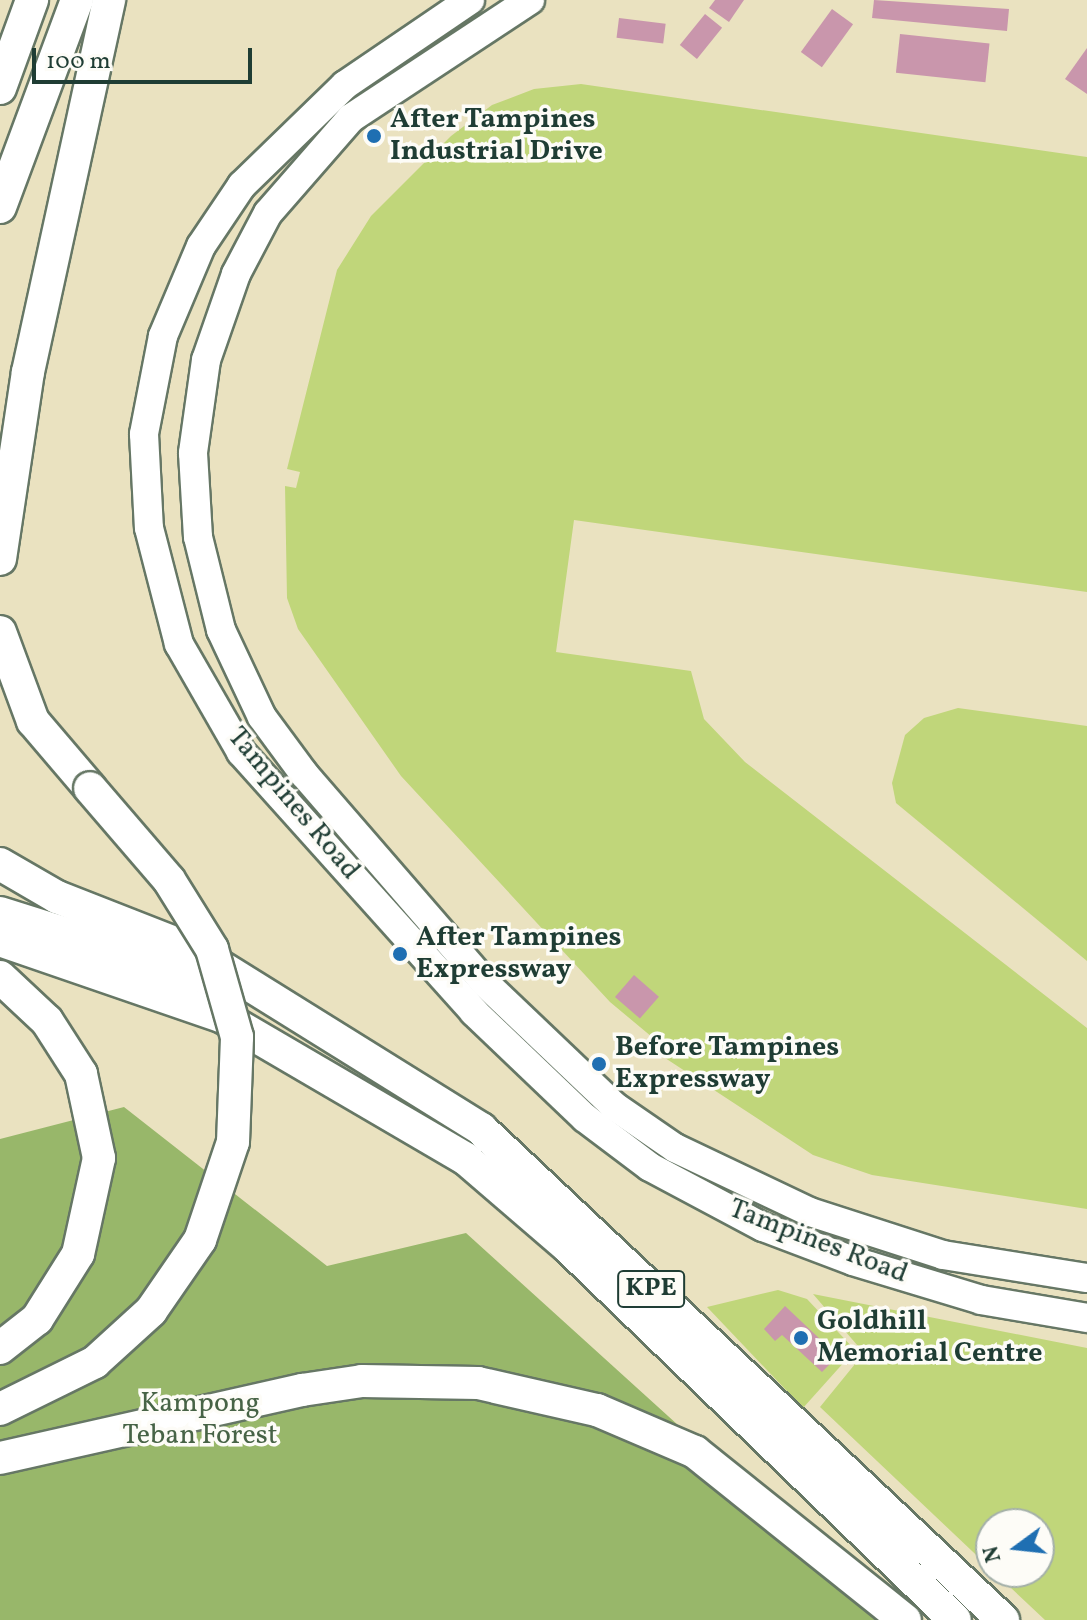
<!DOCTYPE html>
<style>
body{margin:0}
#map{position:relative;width:1087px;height:1620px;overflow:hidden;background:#eae2c0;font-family:Vollkorn,serif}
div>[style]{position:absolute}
.green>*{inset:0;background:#c0d67a}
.forest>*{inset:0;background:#98b76a}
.building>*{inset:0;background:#c996ac;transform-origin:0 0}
.roads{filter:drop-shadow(2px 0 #667765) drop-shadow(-2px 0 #667765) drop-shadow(0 2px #667765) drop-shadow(0 -2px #667765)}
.major>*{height:28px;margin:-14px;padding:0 14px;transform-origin:14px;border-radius:14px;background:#fff}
.highway>*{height:32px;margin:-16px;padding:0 16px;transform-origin:16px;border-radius:16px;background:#fff}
.bridges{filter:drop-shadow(2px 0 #667765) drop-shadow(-2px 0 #667765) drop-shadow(0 2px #667765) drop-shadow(0 -2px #667765)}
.highway-bridge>*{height:32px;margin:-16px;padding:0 16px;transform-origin:16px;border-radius:16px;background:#fff}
.dots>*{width:22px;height:22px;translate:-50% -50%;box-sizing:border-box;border:4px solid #fdfcf7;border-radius:50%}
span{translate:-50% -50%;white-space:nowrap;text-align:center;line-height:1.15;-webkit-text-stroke:7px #fdfcf7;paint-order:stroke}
.shield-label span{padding:2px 6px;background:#fdfcf7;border:2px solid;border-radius:6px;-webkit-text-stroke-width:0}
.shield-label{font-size:26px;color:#1f3d34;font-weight:700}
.poi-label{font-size:28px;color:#1f3d34;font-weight:700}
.left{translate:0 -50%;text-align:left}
.street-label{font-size:28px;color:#1f3d34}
.park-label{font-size:28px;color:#476346}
.north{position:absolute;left:975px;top:1508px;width:80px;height:80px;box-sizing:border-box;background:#fdfcf7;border:2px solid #a4b0a9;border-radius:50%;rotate:255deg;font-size:22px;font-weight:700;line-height:32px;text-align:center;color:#1f3d34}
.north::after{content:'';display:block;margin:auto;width:28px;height:36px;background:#1f6fb2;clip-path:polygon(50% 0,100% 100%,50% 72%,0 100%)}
.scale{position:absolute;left:32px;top:48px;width:220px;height:36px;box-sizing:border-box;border:4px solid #1f3d34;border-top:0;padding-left:10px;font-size:24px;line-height:28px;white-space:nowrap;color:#1f3d34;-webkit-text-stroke:6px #fdfcf7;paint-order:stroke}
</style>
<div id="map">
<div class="green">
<div style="clip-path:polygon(581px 84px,1087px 157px,1087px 592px,574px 520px,556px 652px,691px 671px,704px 719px,745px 762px,1087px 1028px,1087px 1209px,872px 1175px,813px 1155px,662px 1056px,664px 1047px,610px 1002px,401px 776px,298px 629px,287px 598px,285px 486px,296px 488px,300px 472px,287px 469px,337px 270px,371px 216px,451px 136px,492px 105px,534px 89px)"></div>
<div style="clip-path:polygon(958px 708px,1087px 726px,1087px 961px,896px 803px,892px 783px,905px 735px,924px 718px)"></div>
<div style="clip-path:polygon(778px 1290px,807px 1299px,855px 1350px,803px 1408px,707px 1307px)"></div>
<div style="clip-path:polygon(813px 1294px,1087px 1348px,1087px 1620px,1045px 1620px,994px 1572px,1039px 1572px,1039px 1524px,991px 1524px,991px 1569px,820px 1407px,864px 1353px)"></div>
</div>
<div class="forest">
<div style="clip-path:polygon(124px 1107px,327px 1266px,466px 1233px,893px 1620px,0 1620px,0 1139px)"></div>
</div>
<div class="building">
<div style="clip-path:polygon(715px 0,744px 0,729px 22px,709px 8px)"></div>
<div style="clip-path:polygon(874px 0,1009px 9px,1007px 31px,872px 18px)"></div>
<div style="left:832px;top:9px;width:26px;height:53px;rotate:36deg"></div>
<div style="left:705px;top:14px;width:22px;height:40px;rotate:39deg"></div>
<div style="left:619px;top:18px;width:47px;height:20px;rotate:7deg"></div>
<div style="left:900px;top:34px;width:90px;height:39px;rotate:6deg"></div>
<div style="clip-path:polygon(1087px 48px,1087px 94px,1065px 79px)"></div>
<div style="left:634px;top:975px;width:33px;height:29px;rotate:41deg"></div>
<div style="clip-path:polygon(785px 1306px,838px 1356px,822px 1372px,782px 1335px,775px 1341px,764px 1329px)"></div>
</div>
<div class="roads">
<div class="major">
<div style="left:470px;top:0;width:151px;rotate:145.8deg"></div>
<div style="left:345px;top:85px;width:144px;rotate:135.8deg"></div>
<div style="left:242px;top:185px;width:73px;rotate:123.9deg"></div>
<div style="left:201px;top:246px;width:98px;rotate:112.9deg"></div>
<div style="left:163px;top:336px;width:100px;rotate:101deg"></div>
<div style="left:144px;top:434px;width:94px;rotate:87deg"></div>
<div style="left:149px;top:528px;width:120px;rotate:75.5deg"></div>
<div style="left:179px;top:644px;width:125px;rotate:60.1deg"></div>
<div style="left:241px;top:752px;width:349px;rotate:48.1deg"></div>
<div style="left:474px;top:1012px;width:153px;rotate:43.7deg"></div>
<div style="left:585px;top:1118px;width:81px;rotate:37deg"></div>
<div style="left:650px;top:1167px;width:128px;rotate:28deg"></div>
<div style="left:763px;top:1227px;width:96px;rotate:20.7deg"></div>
<div style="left:853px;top:1261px;width:134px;rotate:16.9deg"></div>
<div style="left:981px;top:1300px;width:108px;rotate:9.6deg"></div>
<div style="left:530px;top:0;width:214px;rotate:146.6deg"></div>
<div style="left:351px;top:118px;width:126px;rotate:131.1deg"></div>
<div style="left:268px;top:213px;width:69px;rotate:117.7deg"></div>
<div style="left:236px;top:274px;width:91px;rotate:109.2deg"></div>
<div style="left:206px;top:360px;width:94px;rotate:98deg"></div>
<div style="left:193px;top:453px;width:84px;rotate:86.6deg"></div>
<div style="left:198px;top:537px;width:96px;rotate:76.1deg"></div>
<div style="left:221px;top:630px;width:96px;rotate:64.8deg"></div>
<div style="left:262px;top:717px;width:71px;rotate:53.6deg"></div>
<div style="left:304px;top:774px;width:275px;rotate:49.1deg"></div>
<div style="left:484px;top:982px;width:180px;rotate:43.6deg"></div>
<div style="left:614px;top:1106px;width:74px;rotate:34.5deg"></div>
<div style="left:675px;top:1148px;width:149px;rotate:25.4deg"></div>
<div style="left:810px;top:1212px;width:140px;rotate:17.9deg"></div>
<div style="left:943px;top:1255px;width:146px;rotate:9.1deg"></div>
</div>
<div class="highway">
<div style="left:0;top:88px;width:94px;rotate:-70deg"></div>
<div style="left:0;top:207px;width:221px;rotate:-69.6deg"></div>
<div style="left:0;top:559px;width:189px;rotate:-81.5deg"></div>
<div style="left:28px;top:372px;width:381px;rotate:-77.7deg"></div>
<div style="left:0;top:632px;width:95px;rotate:69.7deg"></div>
<div style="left:33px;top:721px;width:88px;rotate:49.6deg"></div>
<div style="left:0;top:864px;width:66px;rotate:30.1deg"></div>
<div style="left:57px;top:897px;width:150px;rotate:21.4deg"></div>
<div style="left:197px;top:952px;width:335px;rotate:31.9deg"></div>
<div style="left:481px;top:1129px;width:717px;rotate:43.25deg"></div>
<div style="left:0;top:913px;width:223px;rotate:17.5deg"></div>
<div style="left:0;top:940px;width:236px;rotate:19deg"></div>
<div style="left:223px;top:1017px;width:281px;rotate:30.3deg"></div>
<div style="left:466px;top:1159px;width:132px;rotate:40.7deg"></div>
<div style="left:566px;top:1245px;width:540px;rotate:43.95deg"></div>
<div style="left:0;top:977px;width:64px;rotate:43.1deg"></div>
<div style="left:47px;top:1021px;width:63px;rotate:57.3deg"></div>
<div style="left:81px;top:1074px;width:86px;rotate:77.9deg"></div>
<div style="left:99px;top:1158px;width:98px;rotate:102.3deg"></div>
<div style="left:78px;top:1254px;width:77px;rotate:122.2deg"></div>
<div style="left:37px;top:1319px;width:47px;rotate:141.9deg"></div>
<div style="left:0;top:1458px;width:310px;rotate:-12.7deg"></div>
<div style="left:302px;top:1390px;width:61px;rotate:-8.5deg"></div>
<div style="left:362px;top:1381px;width:116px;rotate:1deg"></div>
<div style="left:478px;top:1383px;width:122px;rotate:12.8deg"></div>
<div style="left:597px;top:1410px;width:107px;rotate:23.2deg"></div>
<div style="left:695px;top:1452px;width:269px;rotate:38.7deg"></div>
</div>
</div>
<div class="bridges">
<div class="highway-bridge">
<div style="left:0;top:1409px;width:106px;rotate:-26.3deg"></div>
<div style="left:95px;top:1362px;width:76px;rotate:-42.3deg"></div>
<div style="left:151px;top:1311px;width:86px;rotate:-55.4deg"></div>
<div style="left:200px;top:1240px;width:103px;rotate:-71.4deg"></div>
<div style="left:233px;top:1142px;width:105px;rotate:-87.8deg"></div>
<div style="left:237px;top:1037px;width:91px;rotate:-105.9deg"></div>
<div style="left:212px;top:949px;width:81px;rotate:-121.9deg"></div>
<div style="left:169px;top:880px;width:121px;rotate:-130.7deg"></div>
</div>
</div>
<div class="dots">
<div style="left:374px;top:136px;background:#1f6fb2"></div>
<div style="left:400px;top:954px;background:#1f6fb2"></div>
<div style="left:599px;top:1064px;background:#1f6fb2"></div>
<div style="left:801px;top:1338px;background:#1f6fb2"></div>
</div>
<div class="shield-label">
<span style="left:651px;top:1289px">KPE</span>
</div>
<div class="poi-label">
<span class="left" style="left:390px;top:136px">After Tampines<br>Industrial Drive</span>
<span class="left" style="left:416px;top:954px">After Tampines<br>Expressway</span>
<span class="left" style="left:615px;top:1064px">Before Tampines<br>Expressway</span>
<span class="left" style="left:817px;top:1338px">Goldhill<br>Memorial Centre</span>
</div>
<div class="street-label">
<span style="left:293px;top:804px;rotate:50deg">Tampines Road</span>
<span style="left:818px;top:1242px;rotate:21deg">Tampines Road</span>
</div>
<div class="park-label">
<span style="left:200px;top:1420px">Kampong<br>Teban Forest</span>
</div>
<div class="north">N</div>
<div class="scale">100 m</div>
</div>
